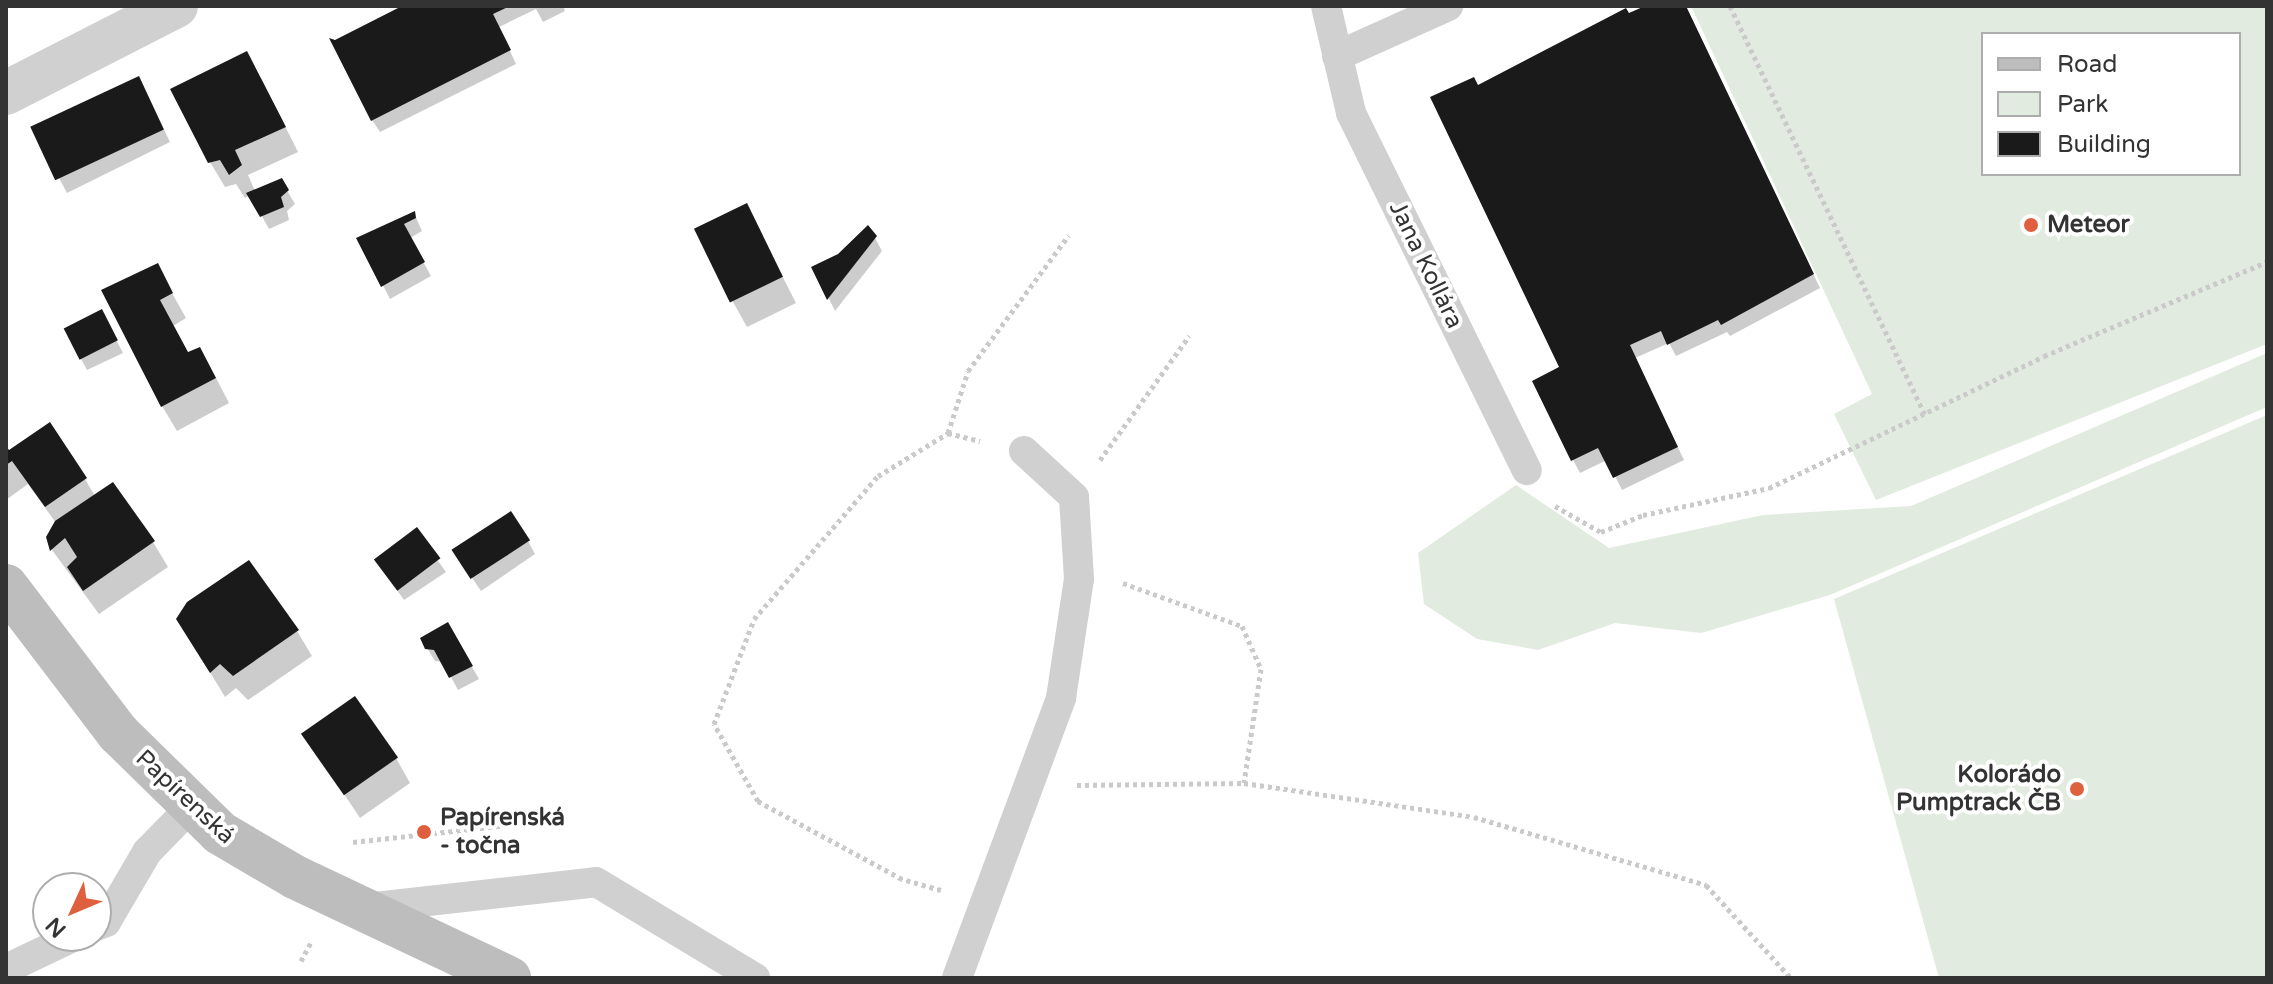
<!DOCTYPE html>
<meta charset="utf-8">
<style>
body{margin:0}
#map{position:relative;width:2273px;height:984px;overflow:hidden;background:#fff;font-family:"Varela Round",sans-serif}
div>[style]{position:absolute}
.green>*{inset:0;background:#e2ebdf}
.shadow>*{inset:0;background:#0003}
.building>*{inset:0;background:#1a1a1a;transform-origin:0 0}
.path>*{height:5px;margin-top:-2.5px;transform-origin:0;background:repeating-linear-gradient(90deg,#cacaca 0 4px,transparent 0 8px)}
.lane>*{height:30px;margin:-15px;padding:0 15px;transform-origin:15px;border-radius:15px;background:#d0d0d0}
.street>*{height:44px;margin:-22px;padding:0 22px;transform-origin:22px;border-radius:22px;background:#d0d0d0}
.secondary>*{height:44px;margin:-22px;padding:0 22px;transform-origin:22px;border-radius:22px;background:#bdbdbd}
.dots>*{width:22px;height:22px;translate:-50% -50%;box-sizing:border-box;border:4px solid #fff;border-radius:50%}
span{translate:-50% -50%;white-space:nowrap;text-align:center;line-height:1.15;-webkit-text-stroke:8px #fff;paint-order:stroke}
.poi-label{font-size:24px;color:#333;font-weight:700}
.left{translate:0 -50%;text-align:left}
.right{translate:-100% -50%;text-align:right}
.street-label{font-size:24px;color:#333}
.frame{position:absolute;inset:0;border:8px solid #333;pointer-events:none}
.legend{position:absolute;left:1981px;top:32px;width:260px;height:144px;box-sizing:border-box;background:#fff;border:2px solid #adadad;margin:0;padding:10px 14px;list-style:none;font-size:24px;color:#333}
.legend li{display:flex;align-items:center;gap:16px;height:40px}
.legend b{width:40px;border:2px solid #adadad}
.north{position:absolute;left:32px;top:872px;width:80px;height:80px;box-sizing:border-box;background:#fff;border:2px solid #adadad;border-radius:50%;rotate:226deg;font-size:22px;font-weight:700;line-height:32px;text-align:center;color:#333}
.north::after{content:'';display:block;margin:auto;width:28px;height:36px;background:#df603f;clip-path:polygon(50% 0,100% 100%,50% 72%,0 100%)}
</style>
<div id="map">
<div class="green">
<div style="clip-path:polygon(evenodd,1691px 6px,2267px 6px,2267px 344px,1876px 500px,1834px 414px,1872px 394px,1691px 6px,1983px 34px,2239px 34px,2239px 174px,1983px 174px,1983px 34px)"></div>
<div style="clip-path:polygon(2267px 353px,2267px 407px,1830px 595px,1701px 633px,1615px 623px,1538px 650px,1477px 639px,1424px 604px,1418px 553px,1516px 485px,1609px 548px,1763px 515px,1911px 506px)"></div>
<div style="clip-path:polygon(2267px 415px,2267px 978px,1939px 978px,1834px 599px)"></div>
</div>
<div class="shadow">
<div style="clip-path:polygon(407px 6px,563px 6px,565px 11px,543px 22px,536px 9px,499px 27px,516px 64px,380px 132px,372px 120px)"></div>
<div style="clip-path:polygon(1650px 6px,1685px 6px,1820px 288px,1730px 336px,1727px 332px,1676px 356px,1669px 343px,1635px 358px,1684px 460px,1622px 490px,1607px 460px,1580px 473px,1573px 460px,1562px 368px,1478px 87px)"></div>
<div style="clip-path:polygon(261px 78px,298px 152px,248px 175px,255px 191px,281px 180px,295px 204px,287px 211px,289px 220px,269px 229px,250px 195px,245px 198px,236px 184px,225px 187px,210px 162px)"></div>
<div style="clip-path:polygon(145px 91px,170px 142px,67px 193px,34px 131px)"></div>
<div style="clip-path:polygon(746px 205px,796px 303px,747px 327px,733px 302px)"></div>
<div style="clip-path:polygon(414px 213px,422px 231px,410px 238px,431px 276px,390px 299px,359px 239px)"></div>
<div style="clip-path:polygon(875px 238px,882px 251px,835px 311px,814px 268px)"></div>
<div style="clip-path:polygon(157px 266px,186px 318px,173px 326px,188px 355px,214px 374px,229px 403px,177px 431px,162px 406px)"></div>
<div style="clip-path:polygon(108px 324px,123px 353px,87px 370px,80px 357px)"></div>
<div style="clip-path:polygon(6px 450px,85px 479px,95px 496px,153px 542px,168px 567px,99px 614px,52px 550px,48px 537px,56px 523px,28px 484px,6px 500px)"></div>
<div style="clip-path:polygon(416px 530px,446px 572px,404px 600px,383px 571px)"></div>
<div style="clip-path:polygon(528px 541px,535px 554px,481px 591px,464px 566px)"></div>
<div style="clip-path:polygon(448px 625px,479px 679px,458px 690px,443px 662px,435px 661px,427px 648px)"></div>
<div style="clip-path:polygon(297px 631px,312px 656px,248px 700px,236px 688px,225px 697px,193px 644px)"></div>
<div style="clip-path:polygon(304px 734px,396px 758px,410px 783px,360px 818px)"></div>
</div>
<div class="building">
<div style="clip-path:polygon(402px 6px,510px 6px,493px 14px,511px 50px,371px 121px,329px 38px,335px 40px)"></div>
<div style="clip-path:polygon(1645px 6px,1686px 6px,1814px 274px,1721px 325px,1718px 320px,1667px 345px,1661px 331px,1630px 345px,1678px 447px,1613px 478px,1598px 448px,1571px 461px,1532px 381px,1559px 367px,1430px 97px,1474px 77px,1478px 85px,1626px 8px,1629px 13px)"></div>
<div style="clip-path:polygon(247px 51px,286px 127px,235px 150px,242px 165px,229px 175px,220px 160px,208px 163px,170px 89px)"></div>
<div style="left:139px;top:76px;width:59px;height:120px;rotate:65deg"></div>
<div style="clip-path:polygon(282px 178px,289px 190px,281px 197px,284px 207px,260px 217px,246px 193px)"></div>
<div style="left:747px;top:203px;width:82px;height:59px;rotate:64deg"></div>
<div style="clip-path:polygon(415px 211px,416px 218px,404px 224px,425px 262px,381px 287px,356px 238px)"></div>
<div style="clip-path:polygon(868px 225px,877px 236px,827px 300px,811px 267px,838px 254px)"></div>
<div style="clip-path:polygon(158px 263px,173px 293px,160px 300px,188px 352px,200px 347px,216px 378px,161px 407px,101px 290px)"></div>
<div style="left:102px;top:309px;width:35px;height:43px;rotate:63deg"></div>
<div style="clip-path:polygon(50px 422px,87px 478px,45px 507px,12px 461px,6px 465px,6px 446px,9px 450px)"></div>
<div style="clip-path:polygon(113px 482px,155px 541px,83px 591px,67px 567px,77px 557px,65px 538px,50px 551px,46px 537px,55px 521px)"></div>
<div style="left:511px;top:511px;width:35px;height:71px;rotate:57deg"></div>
<div style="left:417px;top:527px;width:39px;height:54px;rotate:53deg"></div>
<div style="clip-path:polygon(249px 560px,299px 630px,233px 676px,220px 664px,210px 673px,176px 619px,187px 602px)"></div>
<div style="clip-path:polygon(448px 622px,473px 666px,449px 678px,434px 650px,425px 649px,420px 638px)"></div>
<div style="left:355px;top:696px;width:75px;height:66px;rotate:55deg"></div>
</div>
<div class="path">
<div style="left:1730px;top:6px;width:452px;rotate:64.5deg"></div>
<div style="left:948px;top:433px;width:65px;rotate:-72.1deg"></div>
<div style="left:968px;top:371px;width:169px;rotate:-53.4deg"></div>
<div style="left:1100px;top:460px;width:153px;rotate:-54.3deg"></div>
<div style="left:1555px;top:506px;width:53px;rotate:29.5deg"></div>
<div style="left:1601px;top:532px;width:45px;rotate:-22deg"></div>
<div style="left:1643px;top:515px;width:129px;rotate:-12.1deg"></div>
<div style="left:1769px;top:488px;width:305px;rotate:-25.6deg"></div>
<div style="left:2044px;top:356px;width:242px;rotate:-22.9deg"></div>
<div style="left:1123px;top:583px;width:127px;rotate:19.9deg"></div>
<div style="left:1242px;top:626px;width:47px;rotate:66.2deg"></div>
<div style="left:1261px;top:669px;width:115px;rotate:98.5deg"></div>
<div style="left:1077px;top:785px;width:167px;rotate:-0.7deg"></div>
<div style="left:1244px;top:783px;width:232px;rotate:8.4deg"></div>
<div style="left:1474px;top:817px;width:242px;rotate:16.3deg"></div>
<div style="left:1706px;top:885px;width:126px;rotate:47.6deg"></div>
<div style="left:353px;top:842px;width:201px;rotate:-6.3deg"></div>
<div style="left:941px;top:890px;width:41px;rotate:-164.2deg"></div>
<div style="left:902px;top:879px;width:164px;rotate:-151.6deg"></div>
<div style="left:758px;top:801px;width:89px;rotate:-119.7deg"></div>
<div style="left:714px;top:724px;width:112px;rotate:-69.1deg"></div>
<div style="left:754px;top:619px;width:189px;rotate:-49.1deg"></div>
<div style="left:878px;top:476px;width:82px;rotate:-31.6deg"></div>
<div style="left:948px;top:433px;width:33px;rotate:14deg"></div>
<div style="left:301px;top:961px;width:24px;rotate:-62deg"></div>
</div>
<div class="lane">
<div style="left:1326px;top:6px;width:110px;rotate:76.8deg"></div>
<div style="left:1351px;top:113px;width:398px;rotate:63.8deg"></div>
<div style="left:1337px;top:56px;width:122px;rotate:-24.2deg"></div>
<div style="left:366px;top:908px;width:231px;rotate:-6.4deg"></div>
<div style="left:596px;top:882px;width:186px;rotate:31.1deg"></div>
<div style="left:96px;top:926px;width:11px;rotate:-22deg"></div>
<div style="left:106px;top:922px;width:81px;rotate:-59.6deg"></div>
<div style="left:147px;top:852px;width:62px;rotate:-45.7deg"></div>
<div style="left:6px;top:969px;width:76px;rotate:-25.6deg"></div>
<div style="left:957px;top:978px;width:299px;rotate:-69.6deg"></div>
<div style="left:1061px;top:698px;width:120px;rotate:-81.4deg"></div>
<div style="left:1079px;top:579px;width:82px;rotate:-93.5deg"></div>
<div style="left:1074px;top:497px;width:68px;rotate:-137.4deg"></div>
</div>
<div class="street">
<div style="left:6px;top:93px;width:191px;rotate:-27.1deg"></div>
</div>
<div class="secondary">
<div style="left:6px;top:586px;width:185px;rotate:52.7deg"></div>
<div style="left:118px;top:733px;width:143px;rotate:44.4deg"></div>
<div style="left:220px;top:833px;width:87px;rotate:30.4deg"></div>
<div style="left:295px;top:877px;width:237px;rotate:25.3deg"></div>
</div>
<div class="dots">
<div style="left:2031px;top:225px;background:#df603f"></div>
<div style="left:2077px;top:789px;background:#df603f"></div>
<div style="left:424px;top:832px;background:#df603f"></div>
</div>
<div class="poi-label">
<span class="left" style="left:2047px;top:225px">Meteor</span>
<span class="right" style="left:2061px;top:789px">Kolorádo<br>Pumptrack ČB</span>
<span class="left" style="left:440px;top:832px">Papírenská<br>- točna</span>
</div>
<div class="street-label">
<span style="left:1426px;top:265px;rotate:64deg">Jana Kollára</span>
<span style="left:185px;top:797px;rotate:43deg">Papírenská</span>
</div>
<div class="frame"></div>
<ul class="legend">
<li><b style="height:10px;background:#bdbdbd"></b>Road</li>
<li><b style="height:22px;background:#e2ebdf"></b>Park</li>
<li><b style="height:22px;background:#1a1a1a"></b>Building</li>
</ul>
<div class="north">N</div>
</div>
